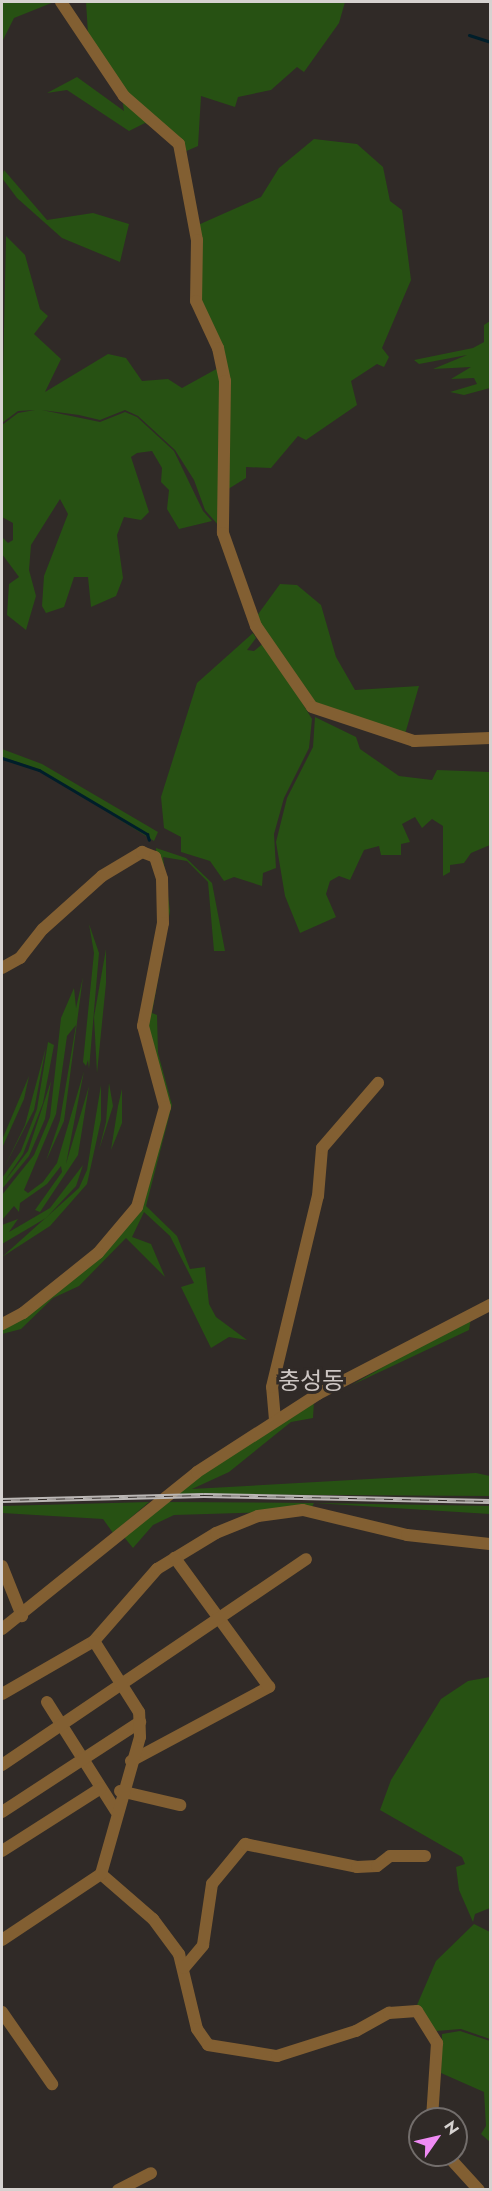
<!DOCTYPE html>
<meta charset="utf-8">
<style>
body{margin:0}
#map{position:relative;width:492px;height:2191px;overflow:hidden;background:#302a27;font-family:Jost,"Noto Sans KR",sans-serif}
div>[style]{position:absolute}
.green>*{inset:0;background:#275113}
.stream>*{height:3px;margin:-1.5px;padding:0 1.5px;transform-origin:1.5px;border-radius:1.5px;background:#001e2a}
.minor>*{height:12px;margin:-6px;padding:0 6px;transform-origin:6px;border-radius:6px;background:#825f32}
.rail>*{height:5px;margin-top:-2.5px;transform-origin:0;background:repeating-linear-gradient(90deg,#302a27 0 9px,#bbb7b5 0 18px);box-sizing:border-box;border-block:2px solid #bbb7b5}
span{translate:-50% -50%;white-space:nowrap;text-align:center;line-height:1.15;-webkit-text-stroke:6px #302a27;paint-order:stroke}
.quarter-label{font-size:24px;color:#cdc6c3}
.frame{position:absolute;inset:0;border:3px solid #d6d2d0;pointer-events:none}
.north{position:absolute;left:408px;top:2107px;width:60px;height:60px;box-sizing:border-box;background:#302a27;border:2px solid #726d6b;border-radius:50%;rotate:56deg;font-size:16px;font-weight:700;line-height:24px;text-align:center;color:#d6d2d0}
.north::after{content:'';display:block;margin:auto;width:21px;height:27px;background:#f08bf5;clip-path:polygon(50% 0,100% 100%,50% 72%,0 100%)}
</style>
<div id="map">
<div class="green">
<div style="clip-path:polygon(2px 2px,54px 2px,14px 18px,2px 42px)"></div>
<div style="clip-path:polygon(86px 2px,345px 2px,339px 23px,304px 72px,297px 67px,271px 90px,238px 97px,235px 107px,201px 96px,198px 146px,184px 152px,177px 135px,126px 93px,88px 34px)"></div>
<div style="clip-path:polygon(77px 77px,124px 111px,122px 97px,172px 137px,145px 123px,129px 131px,67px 90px,47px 93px)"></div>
<div style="clip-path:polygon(314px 139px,357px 144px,383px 167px,390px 201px,402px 210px,411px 280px,382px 348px,389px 357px,384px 367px,377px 364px,351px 381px,357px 405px,306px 440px,298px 436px,271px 468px,246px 467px,246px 478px,225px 491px,229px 406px,202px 309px,198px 225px,261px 197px,279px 168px)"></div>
<div style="clip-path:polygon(4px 170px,47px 220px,93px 213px,129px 224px,120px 262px,62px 238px,17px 198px,2px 178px)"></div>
<div style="clip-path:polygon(6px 236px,25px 255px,40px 309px,48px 316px,34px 334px,61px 359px,45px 392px,108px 354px,126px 358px,142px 381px,168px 379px,182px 388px,220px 367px,219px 526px,205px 510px,194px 480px,175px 450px,138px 416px,125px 410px,100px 420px,79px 415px,42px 410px,100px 422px,125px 412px,137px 417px,174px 451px,203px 511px,212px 521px,179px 529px,167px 509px,169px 490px,161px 482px,162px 468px,152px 451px,137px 453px,131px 457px,149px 512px,141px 520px,124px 517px,117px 535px,123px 578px,116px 596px,91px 607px,88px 577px,74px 577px,64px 607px,46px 613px,42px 606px,44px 576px,68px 514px,60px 499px,31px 545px,29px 570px,36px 596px,26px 630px,7px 615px,9px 584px,19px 577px,2px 554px,2px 537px,8px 543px,13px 540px,13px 523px,2px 517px,2px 425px,18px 413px,35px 410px,18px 411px,2px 423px)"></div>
<div style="clip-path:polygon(490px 321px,490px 388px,464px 395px,450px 392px,477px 384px,474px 378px,451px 379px,471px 367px,433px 369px,467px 355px,419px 364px,414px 360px,473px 348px,484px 342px,484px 325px)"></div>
<div style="clip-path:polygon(280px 584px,297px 585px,321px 605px,336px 657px,355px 690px,419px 686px,405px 734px,314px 704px,256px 617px)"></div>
<div style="clip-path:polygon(253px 633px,256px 638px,247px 650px,254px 651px,265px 642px,312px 719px,309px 748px,284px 798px,274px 834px,276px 868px,263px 873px,262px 886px,234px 877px,224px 881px,210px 861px,181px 852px,181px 837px,164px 828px,161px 797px,197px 683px)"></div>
<div style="clip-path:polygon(315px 717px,356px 737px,360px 749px,399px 776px,432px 780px,437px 770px,490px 772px,490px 845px,471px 853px,464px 863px,450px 865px,450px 872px,443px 876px,443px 826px,432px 819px,422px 828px,415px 817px,402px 824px,410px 842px,401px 844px,401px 855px,381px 855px,379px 846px,364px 850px,350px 880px,339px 876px,330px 881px,326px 894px,336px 917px,300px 933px,285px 896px,276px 842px,287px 798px,313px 747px)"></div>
<div style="clip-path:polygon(2px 749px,42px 764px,158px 832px,154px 841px,39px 769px,2px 757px)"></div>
<div style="clip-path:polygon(156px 848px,186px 858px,212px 883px,225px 951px,214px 951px,208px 882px,187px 861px,163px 857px,170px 911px,152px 1013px,157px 1015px,158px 1053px,172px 1105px,146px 1206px,177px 1236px,190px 1269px,205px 1267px,209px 1304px,216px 1317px,247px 1340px,229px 1337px,211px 1348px,181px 1287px,194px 1283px,170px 1236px,144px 1212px,132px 1237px,151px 1244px,165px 1277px,126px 1238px,79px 1286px,53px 1298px,21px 1329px,2px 1334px,2px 1326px,125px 1227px,167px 1114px,146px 1026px,159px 954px)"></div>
<div style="clip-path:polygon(89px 924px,99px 953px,89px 1069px,88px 1060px,86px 1066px,83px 1062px,94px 953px)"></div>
<div style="clip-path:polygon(106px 949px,106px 983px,97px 1073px,94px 1017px)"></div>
<div style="clip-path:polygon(83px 977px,64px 1121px,46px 1161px,60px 1120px,76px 1025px,67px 1036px,56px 1114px,24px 1190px,28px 1193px,43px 1182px,57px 1163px,84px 1071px,66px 1164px,89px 1086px,78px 1155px,40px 1212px,35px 1210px,62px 1172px,61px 1166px,47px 1184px,20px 1203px,19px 1212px,14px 1206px,2px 1220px,2px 1195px,34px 1155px,50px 1117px,61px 1018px,74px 988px,76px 1008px)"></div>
<div style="clip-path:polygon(48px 1042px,54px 1045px,43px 1103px,23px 1154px,4px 1182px,28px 1151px,51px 1081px,45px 1119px,29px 1156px,2px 1189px,2px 1178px,21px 1151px,37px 1109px)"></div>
<div style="clip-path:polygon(46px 1047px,34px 1110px,4px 1168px,25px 1125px)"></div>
<div style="clip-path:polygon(29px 1076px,24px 1099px,2px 1148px,2px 1140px)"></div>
<div style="clip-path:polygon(109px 1083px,113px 1106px,99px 1150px,106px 1122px)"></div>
<div style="clip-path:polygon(101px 1085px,101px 1120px,87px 1184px,50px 1226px,2px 1257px,79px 1188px,87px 1170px)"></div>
<div style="clip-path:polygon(122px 1089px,122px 1123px,111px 1150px,118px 1106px)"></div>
<div style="clip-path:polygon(83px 1165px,76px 1186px,46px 1218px,2px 1244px,2px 1225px,18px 1219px,9px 1232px,50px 1208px)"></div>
<div style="clip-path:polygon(471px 1318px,469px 1330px,352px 1385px,405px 1354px)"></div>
<div style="clip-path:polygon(314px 1401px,313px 1418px,291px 1422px,229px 1472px,192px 1489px,476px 1473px,490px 1476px,490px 1496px,172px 1494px)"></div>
<div style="clip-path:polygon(149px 1502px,113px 1533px,103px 1519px,2px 1513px,2px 1506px)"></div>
<div style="clip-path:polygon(163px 1502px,314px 1503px,490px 1506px,490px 1514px,314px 1503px,310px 1511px,174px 1515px,153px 1525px,133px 1548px,124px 1537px)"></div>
<div style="clip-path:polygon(490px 1677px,490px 1908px,475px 1914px,473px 1922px,459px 1890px,456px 1867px,465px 1864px,462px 1857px,380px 1810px,391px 1780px,441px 1699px,468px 1681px)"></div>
<div style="clip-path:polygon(474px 1924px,490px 1932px,490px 2039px,461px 2029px,436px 2031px,417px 2005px,436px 1961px)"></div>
<div style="clip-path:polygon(460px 2031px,490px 2041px,490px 2142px,481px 2134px,486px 2126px,484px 2092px,441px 2073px,442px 2034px)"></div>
</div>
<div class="stream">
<div style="left:469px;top:35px;width:22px;rotate:18deg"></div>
<div style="left:2px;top:758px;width:39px;rotate:18deg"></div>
<div style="left:39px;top:770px;width:126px;rotate:30.7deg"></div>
<div style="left:147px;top:834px;width:6px;rotate:72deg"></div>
</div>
<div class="minor">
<div style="left:61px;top:2px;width:113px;rotate:56.2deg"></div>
<div style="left:124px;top:96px;width:73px;rotate:41.1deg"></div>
<div style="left:179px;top:144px;width:98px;rotate:79.4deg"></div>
<div style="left:197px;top:240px;width:61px;rotate:90.9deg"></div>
<div style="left:196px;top:301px;width:52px;rotate:64.9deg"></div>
<div style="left:218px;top:348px;width:34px;rotate:78deg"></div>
<div style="left:225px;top:381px;width:152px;rotate:90.8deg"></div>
<div style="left:223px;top:533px;width:99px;rotate:70.5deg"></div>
<div style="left:256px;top:626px;width:98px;rotate:55.3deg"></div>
<div style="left:312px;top:707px;width:108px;rotate:18.4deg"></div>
<div style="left:414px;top:741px;width:76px;rotate:-2.3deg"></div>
<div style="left:2px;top:968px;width:21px;rotate:-29deg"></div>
<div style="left:20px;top:958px;width:37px;rotate:-52deg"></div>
<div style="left:43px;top:929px;width:79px;rotate:-41.9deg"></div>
<div style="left:102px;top:876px;width:47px;rotate:-31deg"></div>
<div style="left:142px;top:852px;width:14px;rotate:21deg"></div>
<div style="left:155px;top:857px;width:23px;rotate:72deg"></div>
<div style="left:162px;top:879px;width:44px;rotate:88.7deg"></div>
<div style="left:163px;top:923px;width:105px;rotate:101deg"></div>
<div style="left:143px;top:1026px;width:84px;rotate:74.8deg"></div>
<div style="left:165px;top:1107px;width:104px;rotate:105.6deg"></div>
<div style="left:137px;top:1207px;width:60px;rotate:130.3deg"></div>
<div style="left:98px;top:1253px;width:96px;rotate:141.3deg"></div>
<div style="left:23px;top:1313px;width:24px;rotate:152deg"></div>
<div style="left:275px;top:1420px;width:33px;rotate:-95deg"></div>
<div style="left:272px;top:1387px;width:196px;rotate:-76.5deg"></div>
<div style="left:318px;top:1196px;width:48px;rotate:-85.2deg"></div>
<div style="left:322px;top:1148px;width:86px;rotate:-49.3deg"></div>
<div style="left:2px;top:1566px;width:54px;rotate:68.2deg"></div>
<div style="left:2px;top:1629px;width:250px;rotate:-38.8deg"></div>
<div style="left:197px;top:1472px;width:144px;rotate:-32.8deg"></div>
<div style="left:318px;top:1394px;width:194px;rotate:-27.4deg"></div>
<div style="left:2px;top:1694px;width:106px;rotate:-29.9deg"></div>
<div style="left:94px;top:1641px;width:96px;rotate:-48.8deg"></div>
<div style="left:157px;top:1569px;width:69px;rotate:-31.4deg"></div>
<div style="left:216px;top:1533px;width:45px;rotate:-22deg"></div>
<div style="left:258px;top:1516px;width:45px;rotate:-7.6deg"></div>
<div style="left:303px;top:1510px;width:107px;rotate:13.5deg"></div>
<div style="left:407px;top:1535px;width:83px;rotate:6.2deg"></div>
<div style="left:47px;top:1702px;width:129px;rotate:57.7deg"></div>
<div style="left:131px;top:1761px;width:157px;rotate:-28.2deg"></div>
<div style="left:269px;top:1687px;width:160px;rotate:-126.1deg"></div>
<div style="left:2px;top:1765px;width:367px;rotate:-34.1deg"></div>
<div style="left:120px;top:1791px;width:62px;rotate:13.1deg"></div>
<div style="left:2px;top:1812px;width:165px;rotate:-33.1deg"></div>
<div style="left:2px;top:1851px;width:117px;rotate:-32.5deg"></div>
<div style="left:101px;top:1874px;width:69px;rotate:40.9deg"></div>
<div style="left:153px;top:1919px;width:44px;rotate:53.4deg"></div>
<div style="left:179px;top:1954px;width:77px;rotate:76.5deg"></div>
<div style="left:197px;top:2029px;width:19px;rotate:55deg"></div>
<div style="left:208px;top:2045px;width:70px;rotate:9.1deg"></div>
<div style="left:277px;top:2056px;width:83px;rotate:-17.6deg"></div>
<div style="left:356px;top:2031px;width:38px;rotate:-29deg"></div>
<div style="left:389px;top:2013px;width:28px;rotate:-4deg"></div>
<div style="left:417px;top:2011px;width:38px;rotate:58deg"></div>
<div style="left:437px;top:2043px;width:76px;rotate:93.8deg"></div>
<div style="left:2px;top:1940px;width:119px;rotate:-33.7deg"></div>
<div style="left:101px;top:1874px;width:142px;rotate:-74.1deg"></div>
<div style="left:140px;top:1737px;width:25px;rotate:-92deg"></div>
<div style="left:139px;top:1712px;width:84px;rotate:-122.4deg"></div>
<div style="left:184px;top:1968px;width:30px;rotate:-50deg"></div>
<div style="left:203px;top:1945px;width:62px;rotate:-81.6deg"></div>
<div style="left:212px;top:1884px;width:52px;rotate:-50.5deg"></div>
<div style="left:245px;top:1844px;width:114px;rotate:11.6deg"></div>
<div style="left:357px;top:1867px;width:20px;rotate:-3deg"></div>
<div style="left:377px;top:1866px;width:16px;rotate:-38deg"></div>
<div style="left:390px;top:1856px;width:35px"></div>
<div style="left:2px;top:2012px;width:88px;rotate:55.2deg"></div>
<div style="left:447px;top:2155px;width:47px;rotate:47.6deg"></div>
<div style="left:118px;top:2190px;width:37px;rotate:-27deg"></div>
</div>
<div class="rail">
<div style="left:2px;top:1500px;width:202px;rotate:-1.4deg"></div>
<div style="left:204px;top:1495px;width:286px;rotate:1.2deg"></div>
</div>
<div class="quarter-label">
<span style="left:311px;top:1381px">충성동</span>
</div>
<div class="frame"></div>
<div class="north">N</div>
</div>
